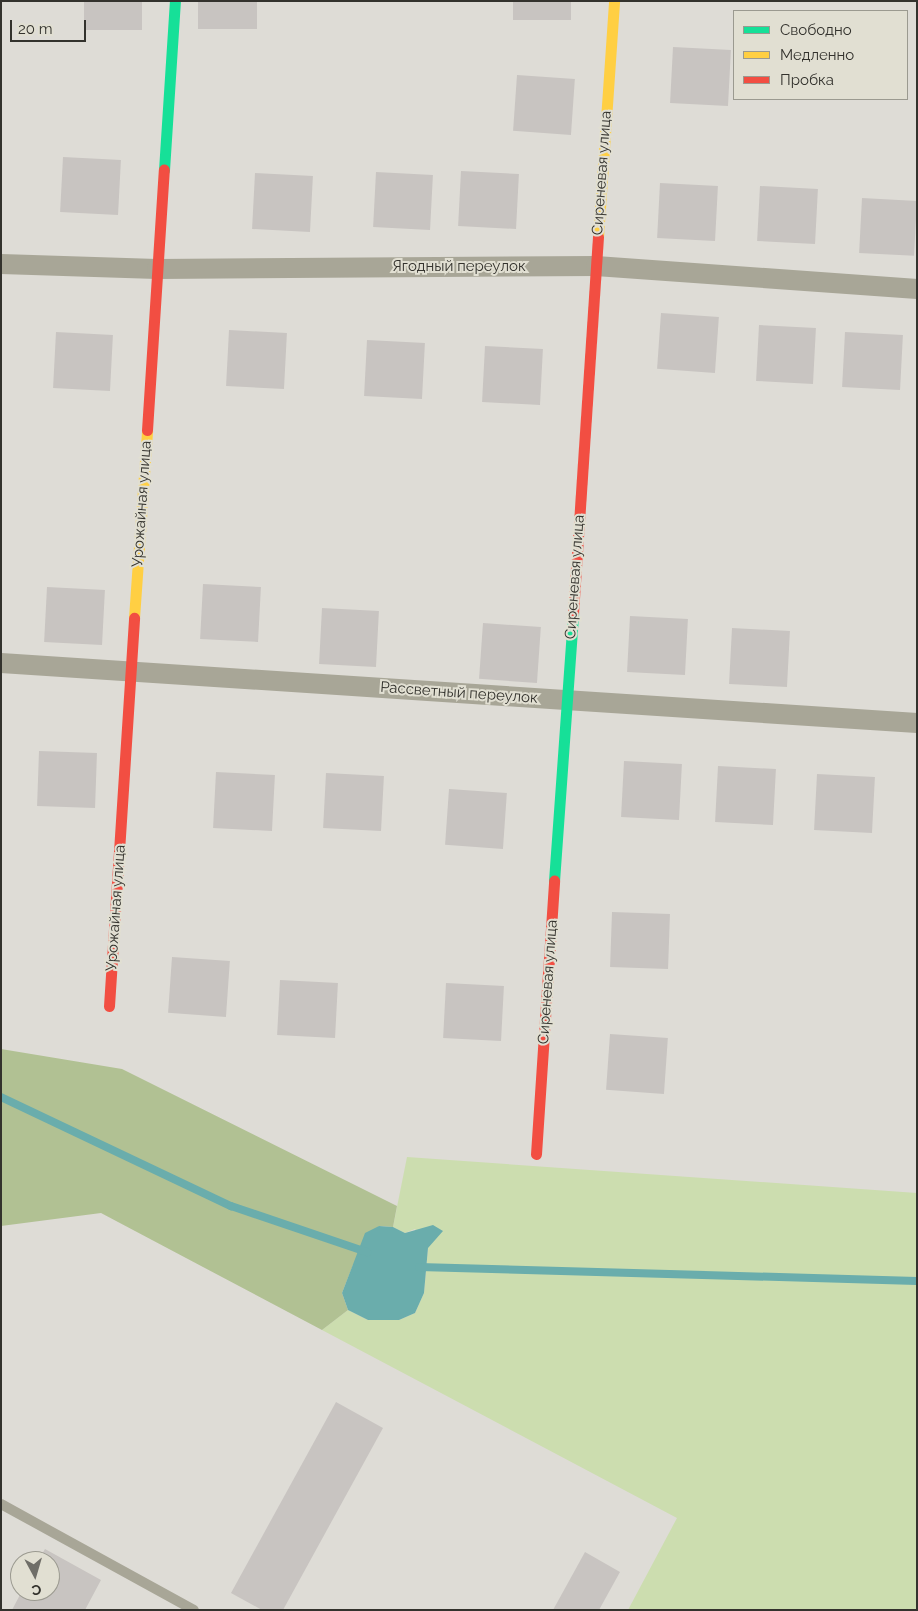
<!DOCTYPE html>
<meta charset="utf-8">
<style>
body{margin:0}
#map{position:relative;width:918px;height:1611px;overflow:hidden;background:#dedcd6;font-family:Raleway,sans-serif}
div>[style]{position:absolute}
.green>*{inset:0;background:#ccddaf}
.forest>*{inset:0;background:#b1c193}
.water>*{inset:0;background:#6aadac}
.stream>*{height:8px;margin:-4px;padding:0 4px;transform-origin:4px;border-radius:4px;background:#6aadac}
.building>*{inset:0;background:#c8c4c1;transform-origin:0 0}
.lane>*{height:10px;margin:-5px;padding:0 5px;transform-origin:5px;border-radius:5px;background:#a8a697}
.street>*{height:20px;margin:-10px;padding:0 10px;transform-origin:10px;border-radius:10px;background:#a8a697}
.fast>*{height:11px;margin:-5.5px;padding:0 5.5px;transform-origin:5.5px;border-radius:5.5px;background:#16e098}
.slow>*{height:11px;margin:-5.5px;padding:0 5.5px;transform-origin:5.5px;border-radius:5.5px;background:#ffcf43}
.jam>*{height:11px;margin:-5.5px;padding:0 5.5px;transform-origin:5.5px;border-radius:5.5px;background:#f24e42}
span{translate:-50% -50%;white-space:nowrap;text-align:center;line-height:1.15;-webkit-text-stroke:4px #e1dfd2;paint-order:stroke}
.street-label{font-size:15px;color:#33322d}
.frame{position:absolute;inset:0;border:2px solid #33322d;pointer-events:none}
.legend{position:absolute;left:733px;top:10px;width:175px;height:90px;box-sizing:border-box;background:#e1dfd2;border:1px solid #9b9a90;margin:0;padding:6px 9px;list-style:none;font-size:15px;color:#33322d}
.legend li{display:flex;align-items:center;gap:10px;height:25px}
.legend b{width:25px;border:1px solid #9b9a90}
.north{position:absolute;left:10px;top:1551px;width:50px;height:50px;box-sizing:border-box;background:#e1dfd2;border:1px solid #9b9a90;border-radius:50%;rotate:174deg;font-size:14px;font-weight:700;line-height:20px;text-align:center;color:#33322d}
.north::after{content:'';display:block;margin:auto;width:18px;height:22px;background:#6f6e68;clip-path:polygon(50% 0,100% 100%,50% 72%,0 100%)}
.scale{position:absolute;left:10px;top:20px;width:76px;height:22px;box-sizing:border-box;border:2px solid #33322d;border-top:0;padding-left:6px;font-size:15px;line-height:18px;white-space:nowrap;color:#33322d;-webkit-text-stroke:4px #e1dfd2;paint-order:stroke}
</style>
<div id="map">
<div class="green">
<div style="clip-path:polygon(407px 1157px,917px 1193px,917px 1610px,628px 1610px,677px 1518px,322px 1330px,348px 1310px,368px 1320px,399px 1320px,415px 1313px,424px 1293px,428px 1248px,415px 1229px,405px 1233px,393px 1227px)"></div>
</div>
<div class="forest">
<div style="clip-path:polygon(1px 1049px,122px 1069px,397px 1206px,393px 1227px,379px 1226px,353px 1265px,342px 1293px,348px 1310px,322px 1330px,101px 1213px,1px 1226px)"></div>
</div>
<div class="water">
<div style="clip-path:polygon(433px 1225px,443px 1231px,428px 1248px,424px 1293px,415px 1313px,399px 1320px,368px 1320px,348px 1310px,342px 1293px,365px 1233px,379px 1226px,393px 1227px,405px 1233px)"></div>
</div>
<div class="stream">
<div style="left:1px;top:1097px;width:255px;rotate:25.4deg"></div>
<div style="left:231px;top:1206px;width:144px;rotate:18.7deg"></div>
<div style="left:419px;top:1267px;width:498px;rotate:1.6deg"></div>
</div>
<div class="building">
<div style="left:84px;top:1px;width:58px;height:29px"></div>
<div style="left:198px;top:1px;width:59px;height:28px"></div>
<div style="left:513px;top:1px;width:58px;height:19px"></div>
<div style="left:673px;top:47px;width:58px;height:56px;rotate:3deg"></div>
<div style="left:517px;top:75px;width:58px;height:56px;rotate:4deg"></div>
<div style="left:63px;top:157px;width:58px;height:55px;rotate:3deg"></div>
<div style="left:461px;top:171px;width:58px;height:55px;rotate:3deg"></div>
<div style="left:376px;top:172px;width:57px;height:55px;rotate:3deg"></div>
<div style="left:255px;top:173px;width:58px;height:56px;rotate:3deg"></div>
<div style="left:660px;top:183px;width:58px;height:55px;rotate:3deg"></div>
<div style="left:760px;top:186px;width:58px;height:55px;rotate:3deg"></div>
<div style="left:862px;top:198px;width:55px;height:55px;rotate:3deg"></div>
<div style="left:661px;top:313px;width:58px;height:56px;rotate:4deg"></div>
<div style="left:759px;top:325px;width:57px;height:56px;rotate:3deg"></div>
<div style="left:229px;top:330px;width:58px;height:56px;rotate:3deg"></div>
<div style="left:56px;top:332px;width:57px;height:56px;rotate:3deg"></div>
<div style="left:845px;top:332px;width:58px;height:55px;rotate:3deg"></div>
<div style="left:367px;top:340px;width:58px;height:56px;rotate:3deg"></div>
<div style="left:485px;top:346px;width:58px;height:56px;rotate:3deg"></div>
<div style="left:203px;top:584px;width:58px;height:55px;rotate:3deg"></div>
<div style="left:47px;top:587px;width:58px;height:55px;rotate:3deg"></div>
<div style="left:322px;top:608px;width:57px;height:56px;rotate:3deg"></div>
<div style="left:630px;top:616px;width:58px;height:56px;rotate:3deg"></div>
<div style="left:483px;top:623px;width:58px;height:56px;rotate:4deg"></div>
<div style="left:732px;top:628px;width:58px;height:56px;rotate:3deg"></div>
<div style="left:39px;top:751px;width:58px;height:55px;rotate:2deg"></div>
<div style="left:624px;top:761px;width:58px;height:56px;rotate:3deg"></div>
<div style="left:718px;top:766px;width:58px;height:56px;rotate:3deg"></div>
<div style="left:216px;top:772px;width:59px;height:56px;rotate:3deg"></div>
<div style="left:326px;top:773px;width:58px;height:55px;rotate:3deg"></div>
<div style="left:817px;top:774px;width:58px;height:56px;rotate:3deg"></div>
<div style="left:449px;top:789px;width:58px;height:56px;rotate:4deg"></div>
<div style="left:612px;top:912px;width:58px;height:55px;rotate:2deg"></div>
<div style="left:172px;top:957px;width:58px;height:56px;rotate:4deg"></div>
<div style="left:280px;top:980px;width:58px;height:55px;rotate:3deg"></div>
<div style="left:446px;top:983px;width:58px;height:55px;rotate:3deg"></div>
<div style="left:610px;top:1034px;width:58px;height:56px;rotate:4deg"></div>
<div style="clip-path:polygon(336px 1402px,383px 1428px,283px 1610px,262px 1610px,231px 1593px)"></div>
<div style="clip-path:polygon(45px 1549px,101px 1580px,85px 1610px,12px 1610px,22px 1591px,50px 1591px,50px 1561px,38px 1561px)"></div>
<div style="clip-path:polygon(585px 1552px,620px 1572px,599px 1610px,553px 1610px)"></div>
</div>
<div class="lane">
<div style="left:1px;top:1504px;width:220px;rotate:28.8deg"></div>
</div>
<div class="street">
<div style="left:1px;top:264px;width:156px;rotate:1.8deg"></div>
<div style="left:157px;top:269px;width:439px;rotate:-0.4deg"></div>
<div style="left:596px;top:266px;width:322px;rotate:4.1deg"></div>
<div style="left:1px;top:663px;width:918px;rotate:3.75deg"></div>
</div>
<div class="fast">
<div style="left:164px;top:170px;width:169px;rotate:-86.3deg"></div>
<div style="left:554px;top:881px;width:269px;rotate:-85.9deg"></div>
</div>
<div class="slow">
<div style="left:598px;top:237px;width:237px;rotate:-86.1deg"></div>
<div style="left:134px;top:618px;width:188px;rotate:-86deg"></div>
</div>
<div class="jam">
<div style="left:147px;top:430px;width:261px;rotate:-86.3deg"></div>
<div style="left:573px;top:613px;width:377px;rotate:-86.2deg"></div>
<div style="left:109px;top:1006px;width:389px;rotate:-86.3deg"></div>
<div style="left:536px;top:1154px;width:274px;rotate:-86.2deg"></div>
</div>
<div class="street-label">
<span style="left:602px;top:173px;rotate:-86deg">Сиреневая улица</span>
<span style="left:459px;top:267px">Ягодный переулок</span>
<span style="left:142px;top:504px;rotate:-86deg">Урожайная улица</span>
<span style="left:575px;top:577px;rotate:-86deg">Сиреневая улица</span>
<span style="left:459px;top:693px;rotate:4deg">Рассветный переулок</span>
<span style="left:116px;top:908px;rotate:-86deg">Урожайная улица</span>
<span style="left:548px;top:982px;rotate:-86deg">Сиреневая улица</span>
</div>
<div class="frame"></div>
<ul class="legend">
<li><b style="height:6px;background:#16e098"></b>Свободно</li>
<li><b style="height:6px;background:#ffcf43"></b>Медленно</li>
<li><b style="height:6px;background:#f24e42"></b>Пробка</li>
</ul>
<div class="north">С</div>
<div class="scale">20 m</div>
</div>
